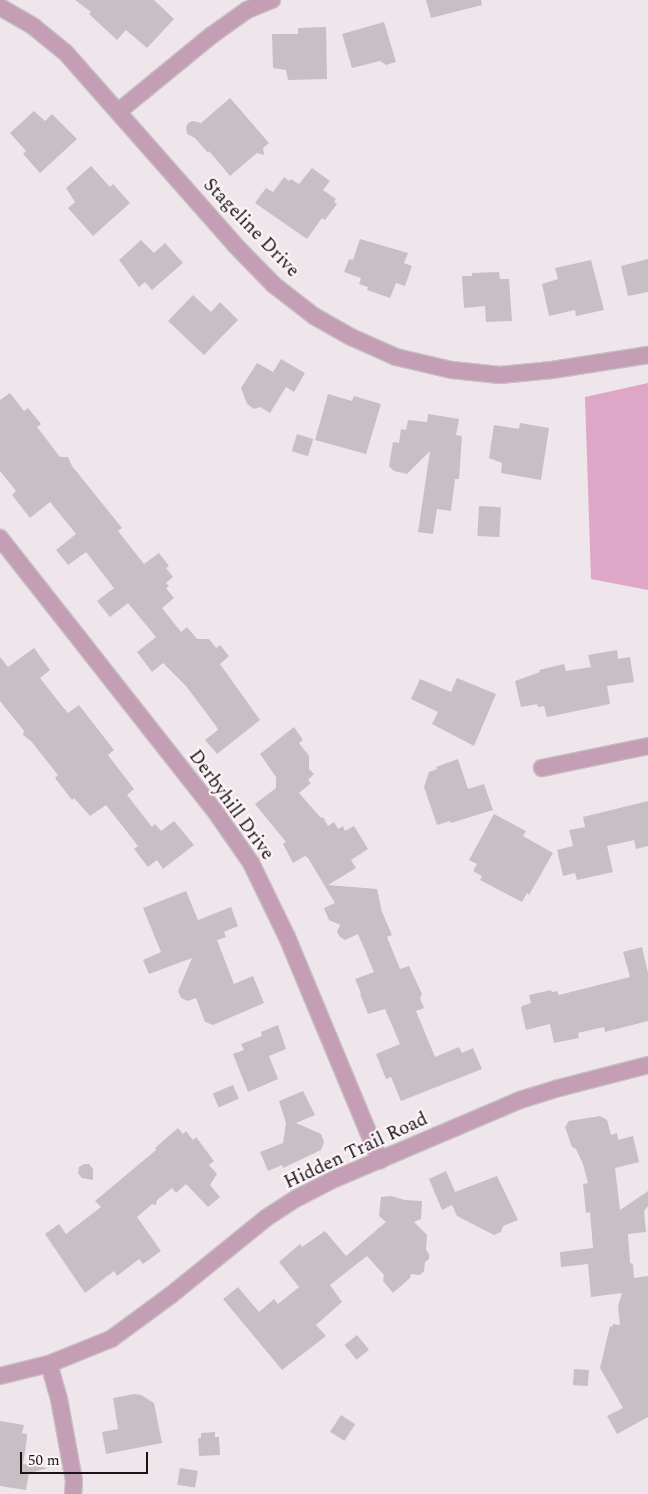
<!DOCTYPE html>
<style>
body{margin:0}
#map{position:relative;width:648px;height:1494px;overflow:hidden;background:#efe6eb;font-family:Spectral,serif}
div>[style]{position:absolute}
.green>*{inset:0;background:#dea7c7}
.building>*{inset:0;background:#c8bfc4;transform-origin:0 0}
.roads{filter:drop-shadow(1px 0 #c8c0c5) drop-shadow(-1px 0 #c8c0c5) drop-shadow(0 1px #c8c0c5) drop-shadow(0 -1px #c8c0c5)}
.minor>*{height:16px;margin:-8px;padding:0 8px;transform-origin:8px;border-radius:8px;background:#c49eb4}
span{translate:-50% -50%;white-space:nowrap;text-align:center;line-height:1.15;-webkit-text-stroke:4.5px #fdf4f8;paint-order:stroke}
.street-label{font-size:19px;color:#181517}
.scale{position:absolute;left:20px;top:1452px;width:128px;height:22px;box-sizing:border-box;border:2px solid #181517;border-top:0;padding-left:6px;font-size:15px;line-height:18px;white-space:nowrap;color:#181517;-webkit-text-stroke:4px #fdf4f8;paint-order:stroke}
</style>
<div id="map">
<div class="green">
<div style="clip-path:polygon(648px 383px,648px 590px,591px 579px,585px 397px)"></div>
</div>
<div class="building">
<div style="clip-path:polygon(75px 0,154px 0,174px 19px,147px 48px,126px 30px,117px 40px,89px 14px,91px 12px)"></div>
<div style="clip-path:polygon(426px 0,481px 0,482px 5px,431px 18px)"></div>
<div style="clip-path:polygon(384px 22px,396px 62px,386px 65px,380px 61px,352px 68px,342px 34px)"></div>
<div style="clip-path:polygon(326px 27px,327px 79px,288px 80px,286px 70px,273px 68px,272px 34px,298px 34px,298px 28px)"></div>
<div style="clip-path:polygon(230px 98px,269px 143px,263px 148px,264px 155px,257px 153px,230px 176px,209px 151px,208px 153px,195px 138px,187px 134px,186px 128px,188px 123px,193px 121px,201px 123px)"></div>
<div style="clip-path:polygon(34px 111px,45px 121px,52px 114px,77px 139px,40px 173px,23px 154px,26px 151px,10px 133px)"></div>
<div style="clip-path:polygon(91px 166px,110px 187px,113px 184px,130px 203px,93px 236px,68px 208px,75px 202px,66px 188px)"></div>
<div style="clip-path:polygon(312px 168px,330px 181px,323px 190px,336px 199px,334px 202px,337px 204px,325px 220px,322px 218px,307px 239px,255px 203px,266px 188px,273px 192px,284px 177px,289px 181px,291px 179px,299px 184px)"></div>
<div style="clip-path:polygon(360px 239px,408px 253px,404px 263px,412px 266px,405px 286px,396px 283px,390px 298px,367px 290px,368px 287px,359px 284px,361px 278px,344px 272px,349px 259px,353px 260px)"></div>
<div style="clip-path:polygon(141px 240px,154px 253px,165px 243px,183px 263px,152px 290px,145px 282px,139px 287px,119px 260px)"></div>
<div style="clip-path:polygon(648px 259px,648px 292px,628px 296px,621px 266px)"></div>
<div style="clip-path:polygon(591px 260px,604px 310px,576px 316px,575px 310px,549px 316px,542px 284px,558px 279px,555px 268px)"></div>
<div style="clip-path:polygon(499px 272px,500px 279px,509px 279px,512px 321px,486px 322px,485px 306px,464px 308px,462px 276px,472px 276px,472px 273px)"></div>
<div style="clip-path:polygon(193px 295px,211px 312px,220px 302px,238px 320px,204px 355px,168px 321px)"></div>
<div style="clip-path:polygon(281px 359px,305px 373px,294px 392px,286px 387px,270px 413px,260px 407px,254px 409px,247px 404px,241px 388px,257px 363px,273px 372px)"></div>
<div style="clip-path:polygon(10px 393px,24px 411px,28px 408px,41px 424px,37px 427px,60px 457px,68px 457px,72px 466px,122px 528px,118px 531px,144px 564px,159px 553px,169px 566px,166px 568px,173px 577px,166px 583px,169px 586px,166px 588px,174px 598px,162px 608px,181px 632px,187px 627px,197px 639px,209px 639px,216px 648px,220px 645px,229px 656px,220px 664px,260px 720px,217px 754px,205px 740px,218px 730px,216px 726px,186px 686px,163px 663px,152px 672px,137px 652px,156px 637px,128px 603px,110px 617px,97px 601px,114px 588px,86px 552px,68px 565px,56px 550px,76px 534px,50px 502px,30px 518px,12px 495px,16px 491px,0 471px,0 400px)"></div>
<div style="clip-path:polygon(328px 394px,352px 401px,354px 396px,381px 404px,366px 454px,315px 440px)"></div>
<div style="clip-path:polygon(428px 414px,459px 419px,456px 435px,462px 436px,459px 479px,455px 479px,451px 511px,437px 509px,433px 534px,418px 532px,430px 451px,407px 474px,394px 471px,389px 466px,393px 442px,399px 443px,401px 429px,406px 430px,408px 420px,427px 422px)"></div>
<div style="clip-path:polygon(520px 423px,549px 428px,541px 480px,501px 473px,502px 463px,489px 458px,494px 425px,519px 429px)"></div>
<div style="left:297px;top:434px;width:17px;height:18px;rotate:17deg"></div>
<div style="left:479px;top:506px;width:22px;height:30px;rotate:3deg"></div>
<div style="clip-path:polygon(34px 648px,50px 670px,40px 678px,62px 706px,68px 713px,79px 705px,114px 750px,108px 755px,134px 789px,127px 795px,152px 827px,155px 824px,161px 831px,174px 821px,194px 845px,163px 869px,157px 860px,148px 867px,134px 849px,138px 846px,106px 805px,90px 816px,74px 798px,72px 800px,55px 778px,58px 775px,31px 741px,23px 735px,24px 731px,0 701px,0 657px,8px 667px)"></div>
<div style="clip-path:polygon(617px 650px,618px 659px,630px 657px,634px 682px,607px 686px,610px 704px,547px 717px,544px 706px,538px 707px,537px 704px,521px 707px,515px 681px,540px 672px,539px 670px,564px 664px,566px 671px,591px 667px,588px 655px)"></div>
<div style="clip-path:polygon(457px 678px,496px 694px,474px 746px,432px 724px,438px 712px,411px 699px,420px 679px,451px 692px)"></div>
<div style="clip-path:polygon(294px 727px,303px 740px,299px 743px,309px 756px,309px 769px,314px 774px,308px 780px,311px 783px,299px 793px,321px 818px,323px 817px,328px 826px,334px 822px,338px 829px,343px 826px,345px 831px,354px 826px,368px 849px,351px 860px,356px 868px,328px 885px,377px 889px,382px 912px,392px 935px,387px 937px,400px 969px,409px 966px,422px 994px,420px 998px,424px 1008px,416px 1011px,435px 1057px,459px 1047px,462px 1053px,473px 1048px,482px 1069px,401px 1101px,391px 1077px,386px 1079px,376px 1054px,400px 1044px,385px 1009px,368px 1014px,360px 994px,361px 993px,355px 979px,374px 972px,358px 934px,345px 940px,340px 937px,337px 932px,340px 925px,329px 920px,324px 908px,335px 903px,308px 858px,305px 856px,293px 863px,283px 844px,286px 842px,255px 804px,276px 788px,276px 777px,260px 754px)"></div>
<div style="clip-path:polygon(458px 759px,468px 789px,484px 784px,493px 810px,451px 823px,450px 821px,437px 825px,424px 787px,429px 772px,437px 769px,436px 767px)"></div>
<div style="clip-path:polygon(648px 801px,648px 846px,636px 849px,634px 840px,607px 846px,613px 872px,577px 880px,575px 873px,563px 876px,557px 850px,573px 846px,569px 830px,585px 827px,583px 817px)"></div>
<div style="clip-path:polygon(494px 814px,526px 831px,523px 836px,553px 853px,529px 895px,527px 893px,522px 902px,480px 880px,482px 876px,473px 871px,477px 864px,469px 860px)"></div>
<div style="clip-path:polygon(186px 891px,198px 920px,231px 907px,238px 926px,224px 932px,226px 937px,217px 940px,234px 984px,253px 976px,264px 1003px,213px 1025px,205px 1022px,196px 998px,188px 1001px,181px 998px,178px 991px,192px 958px,149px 974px,143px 960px,161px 952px,143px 908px)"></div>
<div style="clip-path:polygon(642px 947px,648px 973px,648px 1021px,605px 1032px,604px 1027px,578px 1033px,579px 1038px,554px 1043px,550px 1024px,526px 1030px,521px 1008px,522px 1006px,531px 1003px,529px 995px,551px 990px,552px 992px,557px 991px,559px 995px,630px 977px,623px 952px)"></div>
<div style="clip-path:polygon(278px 1025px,286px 1049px,269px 1056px,278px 1079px,248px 1092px,233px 1054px,244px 1050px,241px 1044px,262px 1036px,261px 1032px)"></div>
<div style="left:233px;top:1085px;width:15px;height:22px;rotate:67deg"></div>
<div style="clip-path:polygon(303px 1091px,315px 1115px,296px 1123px,321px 1134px,324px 1142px,321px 1150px,283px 1168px,282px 1165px,268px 1171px,260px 1152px,283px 1143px,286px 1123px,279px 1101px)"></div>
<div style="clip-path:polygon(600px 1116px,607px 1120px,611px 1135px,617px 1133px,618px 1140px,633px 1136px,639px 1162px,615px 1168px,620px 1210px,648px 1191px,648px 1206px,644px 1211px,646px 1232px,628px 1234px,630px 1263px,633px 1264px,634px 1278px,648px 1276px,648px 1417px,617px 1434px,607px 1416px,623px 1408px,600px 1368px,610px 1326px,612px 1327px,613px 1324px,620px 1325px,618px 1306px,622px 1293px,591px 1297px,588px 1264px,561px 1267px,560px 1252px,593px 1248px,590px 1212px,586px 1213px,583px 1184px,588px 1183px,583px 1164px,576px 1149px,572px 1147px,565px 1127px,569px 1121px)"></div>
<div style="clip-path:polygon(178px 1128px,183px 1134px,186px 1131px,193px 1140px,196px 1137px,214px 1161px,209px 1165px,217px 1174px,210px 1185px,220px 1197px,208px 1207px,186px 1184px,176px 1193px,172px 1188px,157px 1200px,156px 1205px,152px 1204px,137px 1217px,161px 1251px,143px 1264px,139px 1259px,117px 1276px,114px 1271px,85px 1293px,45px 1234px,59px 1224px,66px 1234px,101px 1207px,95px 1201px,156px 1150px,155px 1148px)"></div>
<div style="clip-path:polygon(84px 1164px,89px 1164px,93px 1169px,93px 1180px,82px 1178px,78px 1173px,79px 1167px)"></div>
<div style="clip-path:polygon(446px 1171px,455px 1192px,497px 1176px,518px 1220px,503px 1226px,501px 1232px,494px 1235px,457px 1216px,452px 1205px,442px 1210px,429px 1179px)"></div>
<div style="clip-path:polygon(391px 1196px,405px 1200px,422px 1201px,421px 1219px,414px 1222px,427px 1235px,426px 1250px,429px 1254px,429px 1259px,425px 1262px,424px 1271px,420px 1275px,411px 1274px,410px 1278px,393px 1293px,383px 1281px,384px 1275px,367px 1256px,330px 1285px,342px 1302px,316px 1325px,326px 1336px,282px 1370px,223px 1299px,238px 1287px,259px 1312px,274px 1299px,278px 1304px,299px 1287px,279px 1262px,300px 1244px,302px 1247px,325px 1231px,346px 1256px,386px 1222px,379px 1216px,381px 1197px)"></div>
<div style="left:357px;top:1335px;width:19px;height:16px;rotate:51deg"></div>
<div style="left:574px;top:1369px;width:15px;height:16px;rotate:4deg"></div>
<div style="clip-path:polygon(134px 1394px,141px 1395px,154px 1403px,162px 1443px,106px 1454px,102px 1432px,118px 1429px,113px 1398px)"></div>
<div style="left:341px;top:1415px;width:17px;height:20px;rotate:33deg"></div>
<div style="clip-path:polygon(0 1421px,24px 1425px,22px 1433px,27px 1434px,27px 1438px,23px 1464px,48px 1468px,29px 1473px,26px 1490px,0 1486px)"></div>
<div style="clip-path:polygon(215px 1432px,215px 1437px,219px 1437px,220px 1455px,199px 1456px,198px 1438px,201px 1438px,201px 1433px)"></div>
<div style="left:180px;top:1468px;width:18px;height:17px;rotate:9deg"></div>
</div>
<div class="roads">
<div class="minor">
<div style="left:0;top:7px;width:39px;rotate:30deg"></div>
<div style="left:34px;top:27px;width:40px;rotate:39deg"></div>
<div style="left:65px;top:52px;width:257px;rotate:48.6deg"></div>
<div style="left:235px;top:245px;width:56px;rotate:45.7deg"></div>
<div style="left:274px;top:285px;width:51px;rotate:37.8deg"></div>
<div style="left:314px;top:316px;width:43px;rotate:29.6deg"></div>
<div style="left:351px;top:337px;width:49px;rotate:24deg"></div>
<div style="left:396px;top:357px;width:57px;rotate:13.1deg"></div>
<div style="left:452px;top:370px;width:48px;rotate:5.9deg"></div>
<div style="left:500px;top:375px;width:52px;rotate:-5.5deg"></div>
<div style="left:552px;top:370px;width:97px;rotate:-8.9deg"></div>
<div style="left:119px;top:111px;width:120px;rotate:-39.3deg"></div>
<div style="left:212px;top:35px;width:43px;rotate:-35.5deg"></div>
<div style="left:247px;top:10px;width:27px;rotate:-22deg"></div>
<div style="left:0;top:538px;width:351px;rotate:51.8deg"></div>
<div style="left:217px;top:814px;width:60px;rotate:55.2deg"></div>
<div style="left:251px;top:863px;width:82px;rotate:64.1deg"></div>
<div style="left:287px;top:937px;width:242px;rotate:67.4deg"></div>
<div style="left:542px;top:768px;width:108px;rotate:-11.7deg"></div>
<div style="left:49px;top:1364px;width:36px;rotate:74deg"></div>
<div style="left:59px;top:1399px;width:83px;rotate:79.6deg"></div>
<div style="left:74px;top:1481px;width:13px;rotate:94deg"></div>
<div style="left:0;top:1376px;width:50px;rotate:-13.8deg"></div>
<div style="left:49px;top:1364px;width:67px;rotate:-22deg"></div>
<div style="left:111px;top:1339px;width:74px;rotate:-36.3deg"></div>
<div style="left:171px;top:1295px;width:122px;rotate:-39deg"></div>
<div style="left:266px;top:1218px;width:37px;rotate:-33deg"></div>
<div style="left:297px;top:1198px;width:37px;rotate:-27deg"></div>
<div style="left:330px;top:1181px;width:207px;rotate:-23.1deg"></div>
<div style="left:520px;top:1100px;width:41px;rotate:-17.1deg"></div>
<div style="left:559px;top:1088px;width:92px;rotate:-14.5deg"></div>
</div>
</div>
<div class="street-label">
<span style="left:251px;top:228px;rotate:46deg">Stageline Drive</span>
<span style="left:231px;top:805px;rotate:54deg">Derbyhill Drive</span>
<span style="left:356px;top:1151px;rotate:-25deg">Hidden Trail Road</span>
</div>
<div class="scale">50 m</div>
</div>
